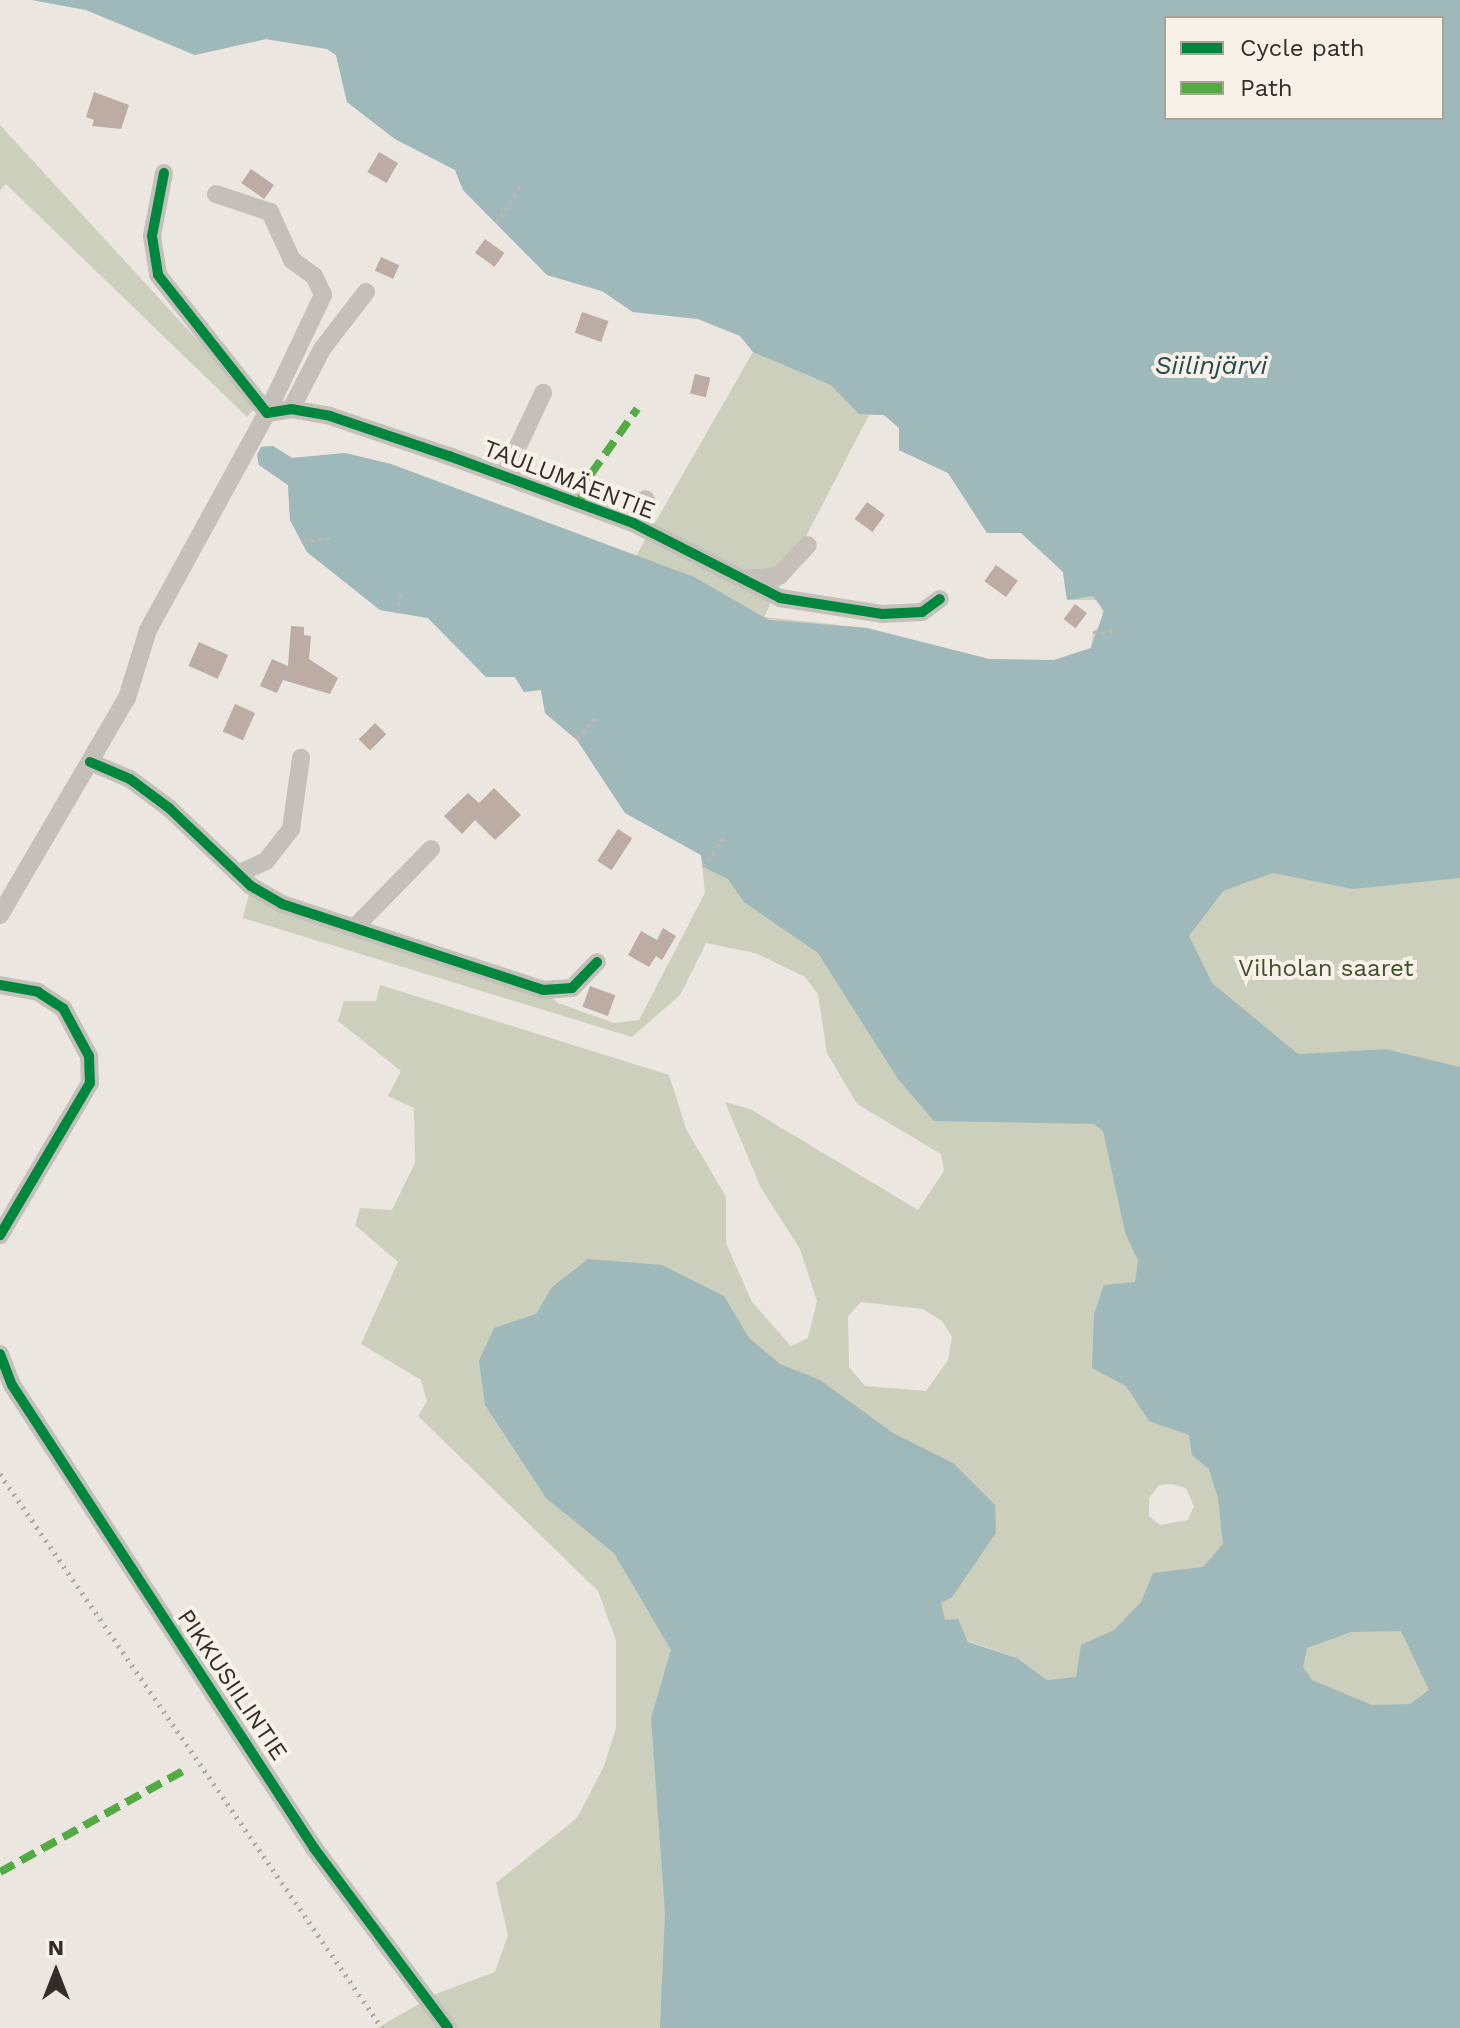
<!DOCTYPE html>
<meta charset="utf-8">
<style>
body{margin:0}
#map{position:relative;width:1460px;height:2028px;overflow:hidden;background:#ebe6e0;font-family:"Work Sans",sans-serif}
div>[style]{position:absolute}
.green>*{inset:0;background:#cbcfbb}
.water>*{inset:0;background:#9fb8ba}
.building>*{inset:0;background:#bdaca4;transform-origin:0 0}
.path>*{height:3px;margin-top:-1.5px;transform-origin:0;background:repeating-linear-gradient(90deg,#bcb7b2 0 4px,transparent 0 8px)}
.street>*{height:18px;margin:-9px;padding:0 9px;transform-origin:9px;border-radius:9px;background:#c4bfb9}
.rail>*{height:5px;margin-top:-2.5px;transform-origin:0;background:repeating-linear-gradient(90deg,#aca7a3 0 2px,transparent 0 8px)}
.quiet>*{height:8px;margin-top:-4px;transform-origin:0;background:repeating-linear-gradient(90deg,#54ab44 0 16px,transparent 0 24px)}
.cycleway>*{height:10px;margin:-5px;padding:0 5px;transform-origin:5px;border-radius:5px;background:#00873e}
span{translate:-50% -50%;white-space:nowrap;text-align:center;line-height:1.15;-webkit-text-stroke:8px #f7f1e8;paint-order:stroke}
.street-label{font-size:24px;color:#342c28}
.park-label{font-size:24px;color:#42502e}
.water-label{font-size:26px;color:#224c51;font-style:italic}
.legend{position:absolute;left:1164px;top:16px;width:280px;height:104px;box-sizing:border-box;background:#f7f1e8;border:2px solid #a9a29b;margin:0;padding:10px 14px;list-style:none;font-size:24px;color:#342c28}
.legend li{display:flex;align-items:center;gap:16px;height:40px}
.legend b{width:40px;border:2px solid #a9a29b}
.north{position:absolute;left:16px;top:1932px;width:80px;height:80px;-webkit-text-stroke:6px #f7f1e8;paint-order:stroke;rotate:0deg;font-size:22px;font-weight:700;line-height:32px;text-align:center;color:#342c28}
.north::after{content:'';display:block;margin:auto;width:28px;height:36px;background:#342c28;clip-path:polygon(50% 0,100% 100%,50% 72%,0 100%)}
</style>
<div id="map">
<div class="green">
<div style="clip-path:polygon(evenodd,32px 0,328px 0,1108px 563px,1085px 1085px,1460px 1643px,1421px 1718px,1047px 1680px,1017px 1658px,933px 1629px,931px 2028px,377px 2028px,438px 1993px,495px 1972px,508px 1935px,496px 1883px,577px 1818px,604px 1766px,616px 1728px,616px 1640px,598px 1591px,418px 1416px,427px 1401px,421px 1380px,361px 1344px,398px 1262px,355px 1225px,360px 1208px,392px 1210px,415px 1163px,414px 1108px,388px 1096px,401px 1071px,338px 1021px,344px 1001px,376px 1001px,380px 985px,669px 1075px,686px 1129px,726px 1197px,726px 1243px,752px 1302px,791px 1346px,808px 1338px,817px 1301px,800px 1249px,761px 1188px,725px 1102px,750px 1109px,918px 1210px,944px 1171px,941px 1154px,857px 1104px,827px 1053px,818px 994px,805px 977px,755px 953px,706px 943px,680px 995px,632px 1037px,243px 918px,251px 886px,543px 990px,558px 1003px,614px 1023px,639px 1020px,705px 893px,701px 855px,625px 813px,577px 740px,545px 713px,541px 690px,524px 692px,515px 677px,486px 677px,428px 618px,380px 610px,307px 552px,290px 520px,288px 485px,259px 465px,257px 455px,261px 447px,273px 446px,292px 458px,345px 453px,391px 464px,636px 556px,753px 352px,741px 336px,698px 319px,633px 312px,602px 291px,547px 275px,463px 190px,455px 170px,395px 139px,347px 102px,336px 55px,327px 49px,266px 39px,195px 55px,86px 10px,32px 0,869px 415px,884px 415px,899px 428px,899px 450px,948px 473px,987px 533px,1021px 533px,1052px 557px,1063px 572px,1067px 600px,1100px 600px,1104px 622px,1093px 632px,1091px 648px,1054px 660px,989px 659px,867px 628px,764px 617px,869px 415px,32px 0,861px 1302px,923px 1309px,942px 1321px,952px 1337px,948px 1360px,926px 1391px,865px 1386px,849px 1367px,848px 1316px,861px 1302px,32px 0,1171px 1484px,1186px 1488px,1194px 1506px,1188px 1520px,1160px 1525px,1149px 1516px,1149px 1498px,1159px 1485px,1171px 1484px)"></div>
<div style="clip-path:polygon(0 125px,257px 405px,247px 417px,6px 184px,0 190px)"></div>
<div style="clip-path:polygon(1460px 842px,1460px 1067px,1386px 1049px,1301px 1054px,1309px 1101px,1148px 912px,1164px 883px)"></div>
</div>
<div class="water">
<div style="clip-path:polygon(evenodd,32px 0,1460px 0,1460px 878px,1353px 889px,1273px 873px,1223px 891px,1189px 936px,1212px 983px,1298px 1054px,1386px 1049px,1460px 1067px,1460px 2028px,660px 2028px,665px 1913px,651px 1718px,671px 1650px,614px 1553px,546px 1498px,485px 1405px,479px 1361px,494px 1328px,536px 1314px,552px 1287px,588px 1259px,662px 1265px,724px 1296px,749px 1338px,780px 1364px,820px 1380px,893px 1433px,953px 1463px,995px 1505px,996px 1533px,952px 1597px,941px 1603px,945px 1620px,958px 1619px,968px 1642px,1017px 1658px,1047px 1680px,1076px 1677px,1081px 1645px,1114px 1630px,1141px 1602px,1153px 1573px,1203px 1567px,1223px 1544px,1218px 1498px,1209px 1469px,1192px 1455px,1189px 1435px,1149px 1421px,1126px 1386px,1092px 1368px,1094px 1314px,1104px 1285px,1135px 1282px,1138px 1261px,1125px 1232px,1103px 1131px,1094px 1124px,934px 1121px,898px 1079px,818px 953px,744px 902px,728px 879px,703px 867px,701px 855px,625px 813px,577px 740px,545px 713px,541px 690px,524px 692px,515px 677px,486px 677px,428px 618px,380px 610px,307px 552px,290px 520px,288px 485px,259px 465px,257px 455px,261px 447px,273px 446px,292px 458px,345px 453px,391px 464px,694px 577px,769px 620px,867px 628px,989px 659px,1054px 660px,1091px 648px,1104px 611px,1093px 596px,1067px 600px,1063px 572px,1021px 533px,987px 533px,948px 473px,899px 450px,899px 428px,884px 415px,859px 414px,831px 385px,753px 352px,740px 336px,698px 319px,633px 312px,602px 291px,547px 275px,463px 190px,455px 170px,395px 139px,347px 102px,336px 55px,327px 49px,266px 39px,195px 55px,86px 10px,32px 0,1442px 18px,1442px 118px,1166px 118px,1166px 18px,1442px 18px,32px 0,1401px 1631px,1429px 1690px,1410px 1704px,1372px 1705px,1312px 1680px,1303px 1667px,1307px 1648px,1351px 1632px,1401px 1631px)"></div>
</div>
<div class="building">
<div style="clip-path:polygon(94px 92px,129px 105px,121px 129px,92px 126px,94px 120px,86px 117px)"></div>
<div style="left:379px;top:152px;width:22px;height:23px;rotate:30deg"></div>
<div style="left:251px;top:169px;width:28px;height:17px;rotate:35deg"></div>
<div style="left:485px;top:239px;width:24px;height:17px;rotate:36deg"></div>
<div style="left:381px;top:257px;width:20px;height:15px;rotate:24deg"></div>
<div style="left:582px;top:312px;width:28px;height:22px;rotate:19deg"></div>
<div style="left:695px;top:374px;width:16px;height:20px;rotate:14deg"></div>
<div style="left:867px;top:502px;width:22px;height:21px;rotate:36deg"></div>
<div style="left:996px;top:565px;width:27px;height:20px;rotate:36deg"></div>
<div style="left:1075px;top:604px;width:15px;height:19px;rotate:37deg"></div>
<div style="clip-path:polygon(291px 626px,304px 627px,304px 635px,311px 636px,309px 659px,338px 678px,330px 694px,283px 680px,277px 693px,260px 686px,272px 659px,288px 666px)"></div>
<div style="left:199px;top:642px;width:32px;height:26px;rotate:24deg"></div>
<div style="left:235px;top:704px;width:22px;height:30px;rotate:24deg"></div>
<div style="left:375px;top:723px;width:16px;height:23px;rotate:45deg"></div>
<div style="clip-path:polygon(494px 788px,521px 815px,495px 840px,475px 820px,462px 834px,444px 816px,468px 793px,479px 803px)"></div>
<div style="left:618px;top:829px;width:17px;height:38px;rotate:33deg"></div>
<div style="clip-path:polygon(663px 928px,676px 936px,662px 960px,656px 956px,649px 967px,628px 955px,641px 931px,657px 940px)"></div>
<div style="left:590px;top:986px;width:27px;height:22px;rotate:20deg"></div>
</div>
<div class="path">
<div style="left:496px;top:223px;width:44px;rotate:-57deg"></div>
<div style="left:302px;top:542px;width:30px;rotate:-8deg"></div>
<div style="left:396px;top:613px;width:21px;rotate:-76deg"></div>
<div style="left:1093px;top:632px;width:24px;rotate:-2deg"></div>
<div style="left:577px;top:739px;width:28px;rotate:-49deg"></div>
<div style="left:703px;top:867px;width:40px;rotate:-55.1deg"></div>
</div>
<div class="street">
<div style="left:164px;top:173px;width:64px;rotate:100.8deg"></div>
<div style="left:152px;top:236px;width:39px;rotate:81deg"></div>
<div style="left:158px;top:275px;width:176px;rotate:51.7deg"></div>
<div style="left:267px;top:413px;width:24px;rotate:-9deg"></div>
<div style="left:291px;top:409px;width:40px;rotate:10deg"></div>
<div style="left:330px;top:416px;width:126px;rotate:18.6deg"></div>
<div style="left:449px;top:456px;width:196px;rotate:20deg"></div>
<div style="left:633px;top:523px;width:165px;rotate:27deg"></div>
<div style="left:780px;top:598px;width:103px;rotate:8.9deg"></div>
<div style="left:882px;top:614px;width:40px;rotate:-2.9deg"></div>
<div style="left:922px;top:612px;width:22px;rotate:-36deg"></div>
<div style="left:291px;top:409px;width:68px;rotate:-62.7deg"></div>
<div style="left:322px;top:349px;width:72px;rotate:-52.3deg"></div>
<div style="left:504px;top:476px;width:92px;rotate:-64.8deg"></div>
<div style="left:633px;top:523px;width:27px;rotate:-62deg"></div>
<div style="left:746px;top:579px;width:33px;rotate:-5deg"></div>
<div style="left:779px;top:576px;width:42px;rotate:-46.9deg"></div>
<div style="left:90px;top:762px;width:43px;rotate:23deg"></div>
<div style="left:130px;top:779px;width:49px;rotate:36.6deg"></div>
<div style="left:169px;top:808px;width:113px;rotate:43.6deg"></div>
<div style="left:251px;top:886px;width:36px;rotate:30deg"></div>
<div style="left:282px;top:904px;width:275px;rotate:18.2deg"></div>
<div style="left:543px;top:990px;width:29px;rotate:-4deg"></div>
<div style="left:572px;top:988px;width:36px;rotate:-46deg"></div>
<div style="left:238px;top:874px;width:31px;rotate:-25deg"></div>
<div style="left:266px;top:861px;width:41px;rotate:-52deg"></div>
<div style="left:291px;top:829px;width:72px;rotate:-82deg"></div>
<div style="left:0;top:915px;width:251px;rotate:-59.7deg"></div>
<div style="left:127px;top:698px;width:71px;rotate:-72.8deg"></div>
<div style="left:148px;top:630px;width:247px;rotate:-61.3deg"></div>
<div style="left:267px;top:413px;width:131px;rotate:-64.6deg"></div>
<div style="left:323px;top:295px;width:21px;rotate:-115deg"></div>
<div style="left:314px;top:276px;width:27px;rotate:-144deg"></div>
<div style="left:292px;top:260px;width:53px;rotate:-114.6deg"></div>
<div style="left:270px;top:212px;width:57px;rotate:-161.6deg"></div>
<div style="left:355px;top:927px;width:109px;rotate:-45.7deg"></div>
<div style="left:0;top:985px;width:39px;rotate:10deg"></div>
<div style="left:38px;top:992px;width:30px;rotate:33deg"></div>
<div style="left:63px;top:1008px;width:55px;rotate:61.6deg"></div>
<div style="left:89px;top:1056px;width:27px;rotate:88deg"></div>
<div style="left:90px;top:1083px;width:177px;rotate:120.6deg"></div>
<div style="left:0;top:1354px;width:33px;rotate:69deg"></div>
<div style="left:12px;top:1385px;width:553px;rotate:56.88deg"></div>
<div style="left:314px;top:1848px;width:224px;rotate:53.3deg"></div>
</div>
<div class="rail">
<div style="left:0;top:1474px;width:673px;rotate:55.41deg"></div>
</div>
<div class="quiet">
<div style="left:579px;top:504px;width:32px;rotate:-68deg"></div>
<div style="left:591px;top:474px;width:80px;rotate:-54.7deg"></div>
<div style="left:0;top:1872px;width:209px;rotate:-28.9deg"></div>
</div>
<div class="cycleway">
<div style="left:164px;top:173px;width:64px;rotate:100.8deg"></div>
<div style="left:152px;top:236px;width:39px;rotate:81deg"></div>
<div style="left:158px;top:275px;width:176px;rotate:51.7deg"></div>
<div style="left:267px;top:413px;width:24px;rotate:-9deg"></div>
<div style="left:291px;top:409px;width:40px;rotate:10deg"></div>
<div style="left:330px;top:416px;width:126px;rotate:18.6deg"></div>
<div style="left:449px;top:456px;width:196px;rotate:20deg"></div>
<div style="left:633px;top:523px;width:165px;rotate:27deg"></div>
<div style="left:780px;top:598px;width:103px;rotate:8.9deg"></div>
<div style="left:882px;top:614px;width:40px;rotate:-2.9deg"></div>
<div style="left:922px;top:612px;width:22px;rotate:-36deg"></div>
<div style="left:90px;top:762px;width:43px;rotate:23deg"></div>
<div style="left:130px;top:779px;width:49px;rotate:36.6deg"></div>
<div style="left:169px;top:808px;width:113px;rotate:43.6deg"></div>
<div style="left:251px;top:886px;width:36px;rotate:30deg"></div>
<div style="left:282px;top:904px;width:275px;rotate:18.2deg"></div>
<div style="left:543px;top:990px;width:29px;rotate:-4deg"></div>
<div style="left:572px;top:988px;width:36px;rotate:-46deg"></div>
<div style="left:0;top:985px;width:39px;rotate:10deg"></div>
<div style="left:38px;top:992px;width:30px;rotate:33deg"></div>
<div style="left:63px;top:1008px;width:55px;rotate:61.6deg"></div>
<div style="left:89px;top:1056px;width:27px;rotate:88deg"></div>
<div style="left:90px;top:1083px;width:177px;rotate:120.6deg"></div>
<div style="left:0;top:1354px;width:33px;rotate:69deg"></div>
<div style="left:12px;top:1385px;width:553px;rotate:56.88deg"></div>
<div style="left:314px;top:1848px;width:224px;rotate:53.3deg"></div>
</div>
<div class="street-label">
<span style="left:569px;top:480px;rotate:21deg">TAULUMÄENTIE</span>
<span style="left:232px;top:1685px;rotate:56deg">PIKKUSIILINTIE</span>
</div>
<div class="park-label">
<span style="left:1326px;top:969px">Vilholan saaret</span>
</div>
<div class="water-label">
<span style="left:1211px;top:366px">Siilinjärvi</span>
</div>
<ul class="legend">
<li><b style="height:10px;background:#00873e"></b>Cycle path</li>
<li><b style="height:10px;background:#54ab44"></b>Path</li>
</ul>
<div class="north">N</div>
</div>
